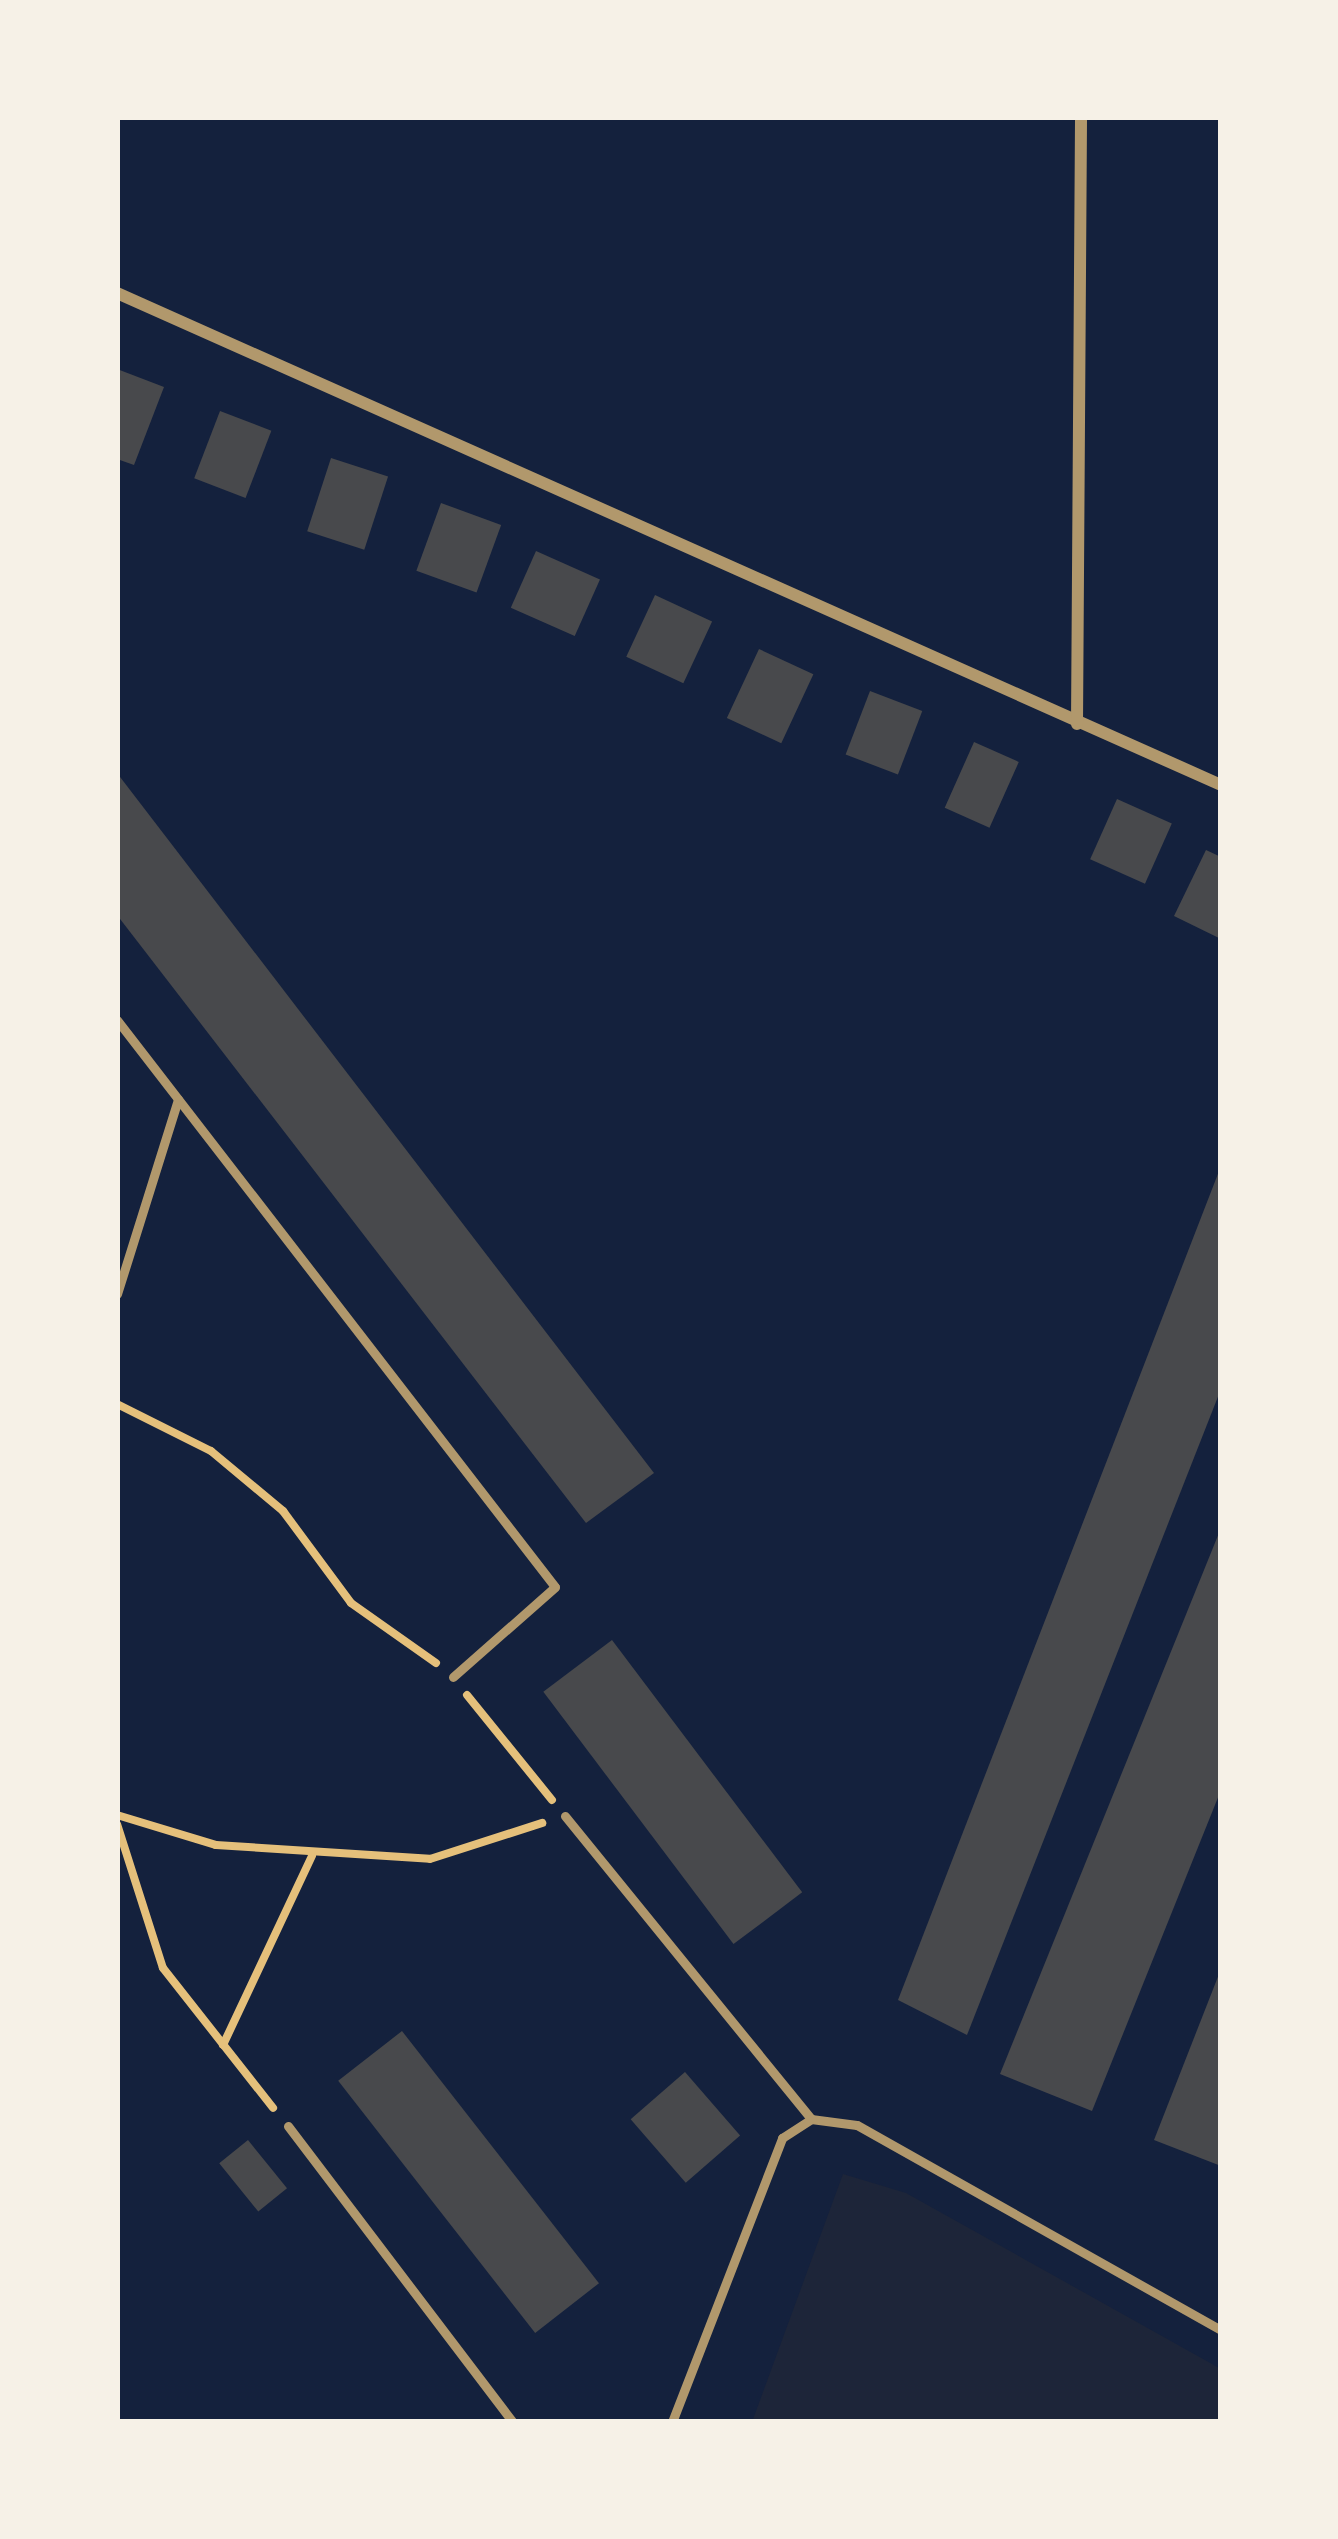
<!DOCTYPE html>
<style>
body{margin:0}
#map{position:relative;width:1338px;height:2539px;overflow:hidden;background:#14213d;font-family:Barlow,sans-serif}
div>[style]{position:absolute}
.green>*{inset:0;background:#1d2539}
.building>*{inset:0;background:#48494c;transform-origin:0 0}
.path>*{height:8px;margin:-4px;padding:0 4px;transform-origin:4px;border-radius:4px;background:#e5c07b}
.service>*{height:9px;margin:-4.5px;padding:0 4.5px;transform-origin:4.5px;border-radius:4.5px;background:#b1986c}
.minor>*{height:12px;margin:-6px;padding:0 6px;transform-origin:6px;border-radius:6px;background:#b1986c}
span{translate:-50% -50%;white-space:nowrap;text-align:center;line-height:1.15;-webkit-text-stroke:12px #f6f1e7;paint-order:stroke}
.frame{position:absolute;inset:0;border:120px solid #f6f1e7;pointer-events:none}
</style>
<div id="map">
<div class="green">
<div style="clip-path:polygon(843px 2174px,906px 2193px,1221px 2369px,1221px 2422px,752px 2422px)"></div>
</div>
<div class="building">
<div style="clip-path:polygon(117px 369px,164px 387px,134px 465px,117px 459px)"></div>
<div style="left:220px;top:411px;width:55px;height:72px;rotate:21deg"></div>
<div style="left:331px;top:458px;width:60px;height:77px;rotate:18deg"></div>
<div style="left:441px;top:503px;width:64px;height:72px;rotate:20deg"></div>
<div style="left:536px;top:551px;width:70px;height:62px;rotate:24deg"></div>
<div style="left:655px;top:595px;width:63px;height:68px;rotate:25deg"></div>
<div style="left:759px;top:649px;width:60px;height:76px;rotate:25deg"></div>
<div style="left:870px;top:691px;width:56px;height:68px;rotate:21deg"></div>
<div style="left:974px;top:742px;width:49px;height:72px;rotate:24deg"></div>
<div style="clip-path:polygon(117px 773px,654px 1473px,586px 1523px,117px 915px)"></div>
<div style="left:1117px;top:799px;width:60px;height:66px;rotate:24deg"></div>
<div style="clip-path:polygon(1206px 850px,1221px 857px,1221px 939px,1174px 916px)"></div>
<div style="clip-path:polygon(1221px 1166px,1221px 1389px,967px 2035px,898px 2000px)"></div>
<div style="clip-path:polygon(1221px 1528px,1221px 1790px,1092px 2111px,1000px 2074px)"></div>
<div style="left:612px;top:1640px;width:316px;height:86px;rotate:53deg"></div>
<div style="clip-path:polygon(1221px 1969px,1221px 2166px,1154px 2140px)"></div>
<div style="left:402px;top:2031px;width:320px;height:81px;rotate:52deg"></div>
<div style="left:685px;top:2072px;width:84px;height:72px;rotate:49deg"></div>
<div style="left:248px;top:2140px;width:62px;height:37px;rotate:51deg"></div>
</div>
<div class="path">
<div style="left:117px;top:1404px;width:105px;rotate:26.6deg"></div>
<div style="left:211px;top:1451px;width:94px;rotate:39.8deg"></div>
<div style="left:283px;top:1511px;width:114px;rotate:53.5deg"></div>
<div style="left:351px;top:1603px;width:104px;rotate:35.2deg"></div>
<div style="left:467px;top:1695px;width:135px;rotate:51deg"></div>
<div style="left:117px;top:1815px;width:103px;rotate:16.9deg"></div>
<div style="left:216px;top:1845px;width:214px;rotate:3.7deg"></div>
<div style="left:430px;top:1859px;width:118px;rotate:-17.8deg"></div>
<div style="left:117px;top:1824px;width:151px;rotate:72.3deg"></div>
<div style="left:163px;top:1968px;width:178px;rotate:51.8deg"></div>
<div style="left:223px;top:2045px;width:209px;rotate:-64.8deg"></div>
</div>
<div class="service">
<div style="left:117px;top:1020px;width:716px;rotate:52.31deg"></div>
<div style="left:555px;top:1587px;width:136px;rotate:138.6deg"></div>
<div style="left:117px;top:1294px;width:204px;rotate:-72.6deg"></div>
<div style="left:565px;top:1816px;width:390px;rotate:50.9deg"></div>
<div style="left:811px;top:2119px;width:46px;rotate:7.4deg"></div>
<div style="left:857px;top:2125px;width:418px;rotate:29.4deg"></div>
<div style="left:288px;top:2126px;width:372px;rotate:52.8deg"></div>
<div style="left:672px;top:2422px;width:305px;rotate:-68.8deg"></div>
<div style="left:782px;top:2138px;width:35px;rotate:-33deg"></div>
</div>
<div class="minor">
<div style="left:117px;top:293px;width:1209px;rotate:24.02deg"></div>
<div style="left:1077px;top:724px;width:607px;rotate:-89.62deg"></div>
</div>
<div class="frame"></div>
</div>
